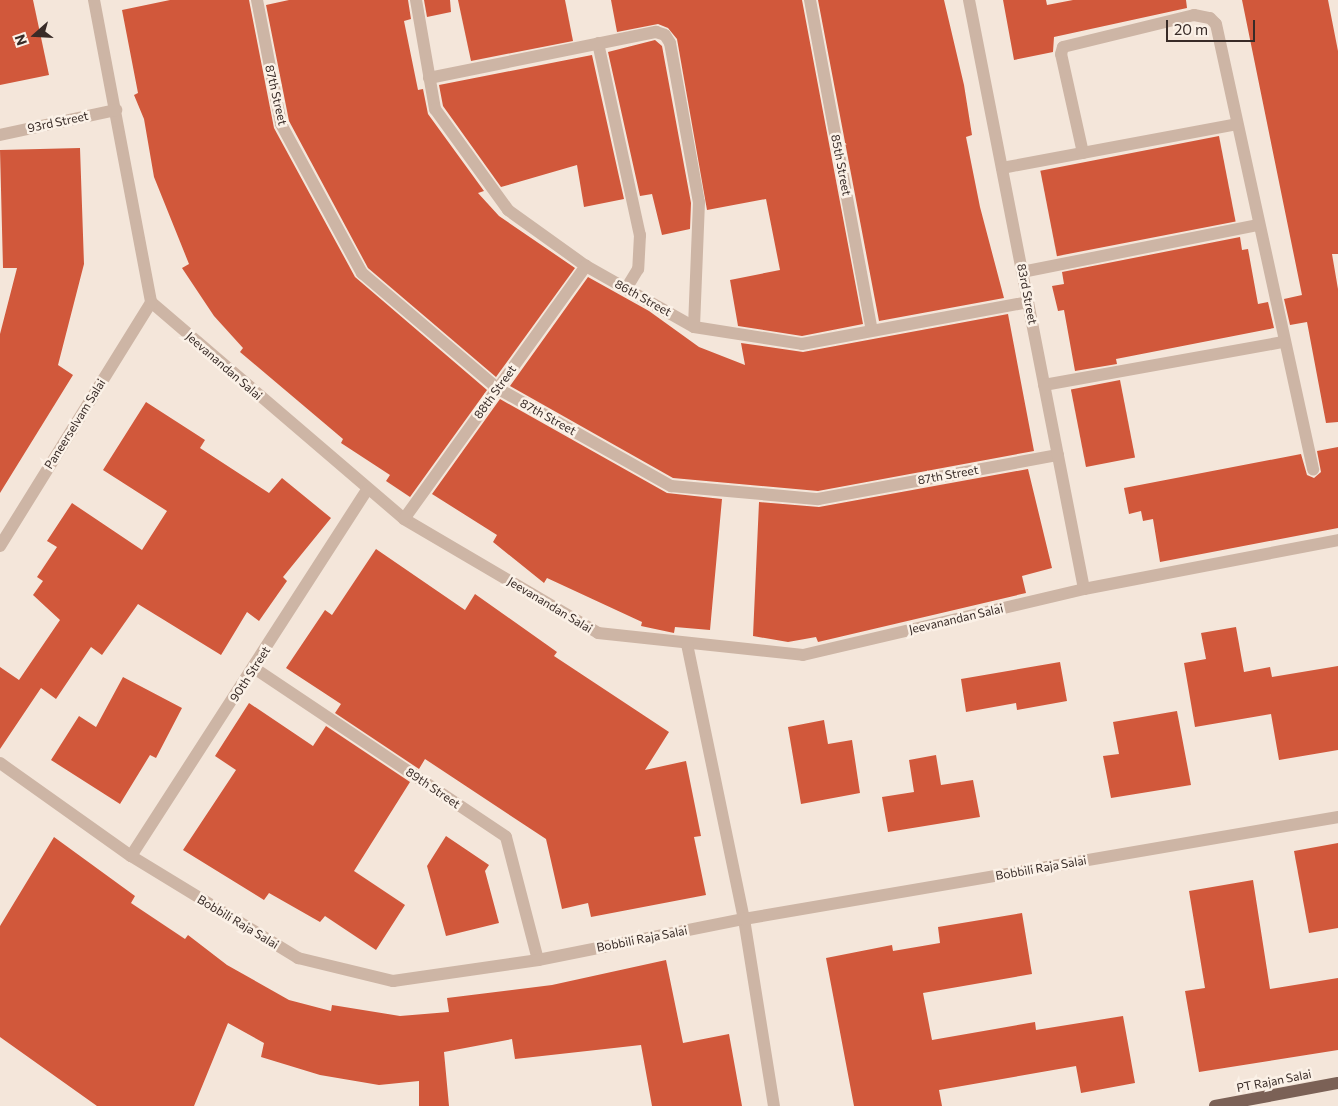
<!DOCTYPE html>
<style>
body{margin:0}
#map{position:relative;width:1338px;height:1106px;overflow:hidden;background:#f4e6da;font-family:Commissioner,sans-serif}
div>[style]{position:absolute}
.building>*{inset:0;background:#d1583b;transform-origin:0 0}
.minor>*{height:12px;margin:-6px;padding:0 6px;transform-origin:6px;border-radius:6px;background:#cdb5a5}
.major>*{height:12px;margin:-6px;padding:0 6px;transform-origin:6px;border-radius:6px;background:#7b6156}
span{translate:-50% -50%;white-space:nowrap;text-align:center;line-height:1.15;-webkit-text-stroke:5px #fbf1e7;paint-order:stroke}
.street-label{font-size:12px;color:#382b27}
.north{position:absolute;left:10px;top:10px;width:50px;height:50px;-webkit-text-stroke:4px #fbf1e7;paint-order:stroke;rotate:251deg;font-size:14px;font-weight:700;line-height:20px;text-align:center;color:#382b27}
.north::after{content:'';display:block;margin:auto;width:18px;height:22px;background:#382b27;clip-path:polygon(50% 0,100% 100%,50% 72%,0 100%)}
.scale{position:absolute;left:1166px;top:20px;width:89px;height:22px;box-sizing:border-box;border:2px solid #382b27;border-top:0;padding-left:6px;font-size:15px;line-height:18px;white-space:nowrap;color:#382b27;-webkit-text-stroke:4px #fbf1e7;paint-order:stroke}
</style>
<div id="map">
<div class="building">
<div style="clip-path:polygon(0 0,33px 0,49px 75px,0 85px)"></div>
<div style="clip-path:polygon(170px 0,249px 0,274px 128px,355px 277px,487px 390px,410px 497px,386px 481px,390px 475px,341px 443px,343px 439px,240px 352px,243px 348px,214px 316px,182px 268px,189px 264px,154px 177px,144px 119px,134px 95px,138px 93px,122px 10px)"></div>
<div style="clip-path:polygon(289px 0,408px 0,411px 19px,404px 21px,418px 90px,423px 89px,428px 114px,484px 191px,478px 193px,499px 216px,575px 268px,496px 377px,368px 268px,289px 121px,266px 5px)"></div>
<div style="clip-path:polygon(424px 0,450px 0,451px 12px,427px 17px)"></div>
<div style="clip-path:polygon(458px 0,565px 0,573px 41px,471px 61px)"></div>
<div style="clip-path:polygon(611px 0,802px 0,863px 324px,802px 336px,738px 326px,730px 280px,780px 270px,766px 199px,707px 210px,677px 39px,668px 28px,658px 24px,617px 32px)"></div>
<div style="clip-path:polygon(818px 0,944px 0,964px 85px,972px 135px,966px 137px,980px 207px,1004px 298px,879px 321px)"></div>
<div style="clip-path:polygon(1003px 0,1046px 0,1047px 5px,1073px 0,1186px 0,1187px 8px,1054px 37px,1053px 52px,1014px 60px)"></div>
<div style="clip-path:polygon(1242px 0,1328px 0,1338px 51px,1338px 254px,1332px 254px,1338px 289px,1338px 422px,1326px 423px,1307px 322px,1290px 325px,1284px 299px,1302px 295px)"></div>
<div style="clip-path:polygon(655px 40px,662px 46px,691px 203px,690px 229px,662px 235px,652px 194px,640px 196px,608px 52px)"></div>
<div style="clip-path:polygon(592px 55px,624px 199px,584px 207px,577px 165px,501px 187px,443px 106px,439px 85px)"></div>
<div style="left:1219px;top:136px;width:87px;height:182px;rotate:79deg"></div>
<div style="clip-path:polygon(80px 148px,84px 264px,58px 365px,73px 375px,0 493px,0 334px,17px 268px,3px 268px,0 150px)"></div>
<div style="clip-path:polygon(1240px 237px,1242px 250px,1248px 249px,1258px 304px,1268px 302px,1274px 328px,1116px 359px,1117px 364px,1075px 371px,1064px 310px,1058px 311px,1052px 286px,1064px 284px,1062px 272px)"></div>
<div style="clip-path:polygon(588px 277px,649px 311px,699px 347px,745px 365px,741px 343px,803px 352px,1008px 314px,1034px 451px,818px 491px,673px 478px,510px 386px)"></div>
<div style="left:1120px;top:380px;width:79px;height:50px;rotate:79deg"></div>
<div style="clip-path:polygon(500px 399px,667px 493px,722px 499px,710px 630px,675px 627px,674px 633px,641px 626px,642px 622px,547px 578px,544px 583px,493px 542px,497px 535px,432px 494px)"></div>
<div style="clip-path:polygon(146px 402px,205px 440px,200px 448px,269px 493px,282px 478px,331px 518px,283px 577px,287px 581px,259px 621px,247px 612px,221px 655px,138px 604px,102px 655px,91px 647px,56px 699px,41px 688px,0 749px,0 667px,19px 680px,60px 620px,33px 595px,43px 581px,37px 577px,57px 547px,47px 541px,72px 503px,142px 550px,167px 511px,103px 470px)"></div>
<div style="clip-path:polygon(1338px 447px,1338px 528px,1160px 562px,1153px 519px,1143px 521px,1141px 511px,1129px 514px,1124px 488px,1301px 454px,1307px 475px,1314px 478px,1321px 472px,1317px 451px)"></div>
<div style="clip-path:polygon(1028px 469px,1052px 568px,1022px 576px,1026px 593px,818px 642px,816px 637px,788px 642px,753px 636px,759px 502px,819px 507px)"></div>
<div style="clip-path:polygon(376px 549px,465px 610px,475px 594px,557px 652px,554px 656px,669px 732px,645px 770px,686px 761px,701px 836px,694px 837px,706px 895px,591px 917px,588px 903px,562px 909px,546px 839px,425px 759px,419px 769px,335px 713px,341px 704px,286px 668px,325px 610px,332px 615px)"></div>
<div style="clip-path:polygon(1236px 627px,1244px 672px,1270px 667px,1272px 677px,1338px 666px,1338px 750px,1279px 760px,1271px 714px,1195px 727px,1184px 663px,1206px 659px,1201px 633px)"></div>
<div style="clip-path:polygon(1060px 662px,1067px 701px,1017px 710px,1016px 703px,966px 712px,961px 679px)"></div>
<div style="clip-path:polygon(123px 677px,182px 708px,156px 758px,150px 755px,120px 804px,51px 760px,79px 716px,96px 727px)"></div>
<div style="clip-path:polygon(249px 703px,313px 746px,326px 726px,410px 782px,354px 871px,405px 905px,376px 950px,325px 916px,320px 922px,269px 893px,264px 900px,183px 850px,236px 770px,215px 756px)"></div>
<div style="clip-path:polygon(1177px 711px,1191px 785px,1111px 798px,1103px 756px,1119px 754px,1113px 722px)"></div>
<div style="clip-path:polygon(824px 720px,828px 744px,852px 740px,860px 793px,801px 804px,788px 727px)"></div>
<div style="clip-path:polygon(936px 755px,941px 785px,973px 780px,980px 817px,888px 832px,882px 797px,914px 792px,909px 760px)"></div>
<div style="clip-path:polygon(446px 836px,489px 865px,485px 871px,499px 923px,446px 936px,427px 866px)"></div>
<div style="clip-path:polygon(54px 837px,135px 896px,131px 903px,185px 939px,188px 935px,227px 965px,289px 1000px,331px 1011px,332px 1005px,400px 1016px,449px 1012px,447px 998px,552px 985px,666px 960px,683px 1043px,729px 1034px,742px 1106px,652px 1106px,641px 1045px,515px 1059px,512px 1039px,444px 1052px,449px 1106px,419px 1106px,419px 1081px,379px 1085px,320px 1075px,261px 1057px,264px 1043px,228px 1023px,194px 1106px,97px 1106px,0 1037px,0 926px)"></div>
<div style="clip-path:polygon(1338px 843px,1338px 928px,1309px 933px,1294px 851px)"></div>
<div style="clip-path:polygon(1253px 880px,1270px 989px,1338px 978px,1338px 1050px,1199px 1072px,1185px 991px,1205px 988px,1189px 891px)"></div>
<div style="clip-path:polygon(1022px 913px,1032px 974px,923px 993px,932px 1040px,1035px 1022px,1036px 1030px,1123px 1016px,1135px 1083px,1081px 1093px,1076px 1066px,939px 1090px,942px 1106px,854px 1106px,826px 958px,892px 945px,893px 951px,940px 943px,938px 927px)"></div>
</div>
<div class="minor">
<div style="left:94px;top:0;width:307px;rotate:79.3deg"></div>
<div style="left:151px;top:302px;width:333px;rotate:40.6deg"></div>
<div style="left:404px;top:519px;width:225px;rotate:30.4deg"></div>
<div style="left:598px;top:633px;width:206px;rotate:6.1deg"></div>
<div style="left:803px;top:655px;width:289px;rotate:-13.2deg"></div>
<div style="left:1084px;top:589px;width:259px;rotate:-10.9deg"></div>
<div style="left:257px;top:0;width:126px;rotate:79deg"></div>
<div style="left:281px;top:124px;width:170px;rotate:61.5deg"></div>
<div style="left:362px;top:273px;width:177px;rotate:40.4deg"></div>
<div style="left:497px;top:388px;width:200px;rotate:29.4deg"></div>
<div style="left:671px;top:486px;width:148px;rotate:5.1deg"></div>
<div style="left:818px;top:499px;width:244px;rotate:-10.4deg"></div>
<div style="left:416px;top:0;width:111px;rotate:80.1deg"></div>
<div style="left:435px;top:109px;width:125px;rotate:54.1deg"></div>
<div style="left:508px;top:210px;width:96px;rotate:35.7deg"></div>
<div style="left:586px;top:266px;width:124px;rotate:29.5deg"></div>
<div style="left:694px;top:327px;width:109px;rotate:8.9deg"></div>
<div style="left:802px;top:344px;width:230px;rotate:-10.5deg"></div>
<div style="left:810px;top:0;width:336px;rotate:79.4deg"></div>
<div style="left:969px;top:0;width:600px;rotate:78.95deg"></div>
<div style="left:598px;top:43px;width:197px;rotate:77.7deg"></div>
<div style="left:640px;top:235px;width:34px;rotate:93deg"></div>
<div style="left:638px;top:269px;width:23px;rotate:121deg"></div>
<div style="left:429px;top:78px;width:232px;rotate:-11.5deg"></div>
<div style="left:656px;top:32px;width:9px;rotate:18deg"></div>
<div style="left:665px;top:35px;width:9px;rotate:58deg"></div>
<div style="left:670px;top:43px;width:162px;rotate:79.7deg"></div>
<div style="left:699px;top:202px;width:125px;rotate:92.3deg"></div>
<div style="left:0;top:135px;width:119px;rotate:-12.2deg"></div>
<div style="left:1083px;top:153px;width:101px;rotate:-102.5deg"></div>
<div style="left:1061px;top:54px;width:7px;rotate:-74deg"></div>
<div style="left:1063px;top:47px;width:135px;rotate:-13.7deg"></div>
<div style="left:1194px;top:15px;width:16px;rotate:11deg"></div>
<div style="left:1210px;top:18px;width:8px;rotate:45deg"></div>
<div style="left:1216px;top:24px;width:456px;rotate:77.7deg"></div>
<div style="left:1002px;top:168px;width:239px;rotate:-10.6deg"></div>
<div style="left:1022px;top:272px;width:241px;rotate:-11.3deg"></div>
<div style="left:1044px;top:385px;width:243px;rotate:-10.2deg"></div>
<div style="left:404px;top:519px;width:312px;rotate:-54.3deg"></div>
<div style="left:0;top:546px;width:287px;rotate:-58.2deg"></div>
<div style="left:687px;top:644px;width:281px;rotate:78.3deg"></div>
<div style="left:744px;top:919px;width:189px;rotate:80.9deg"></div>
<div style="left:254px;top:668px;width:303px;rotate:33.8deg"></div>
<div style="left:506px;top:837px;width:127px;rotate:75.4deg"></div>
<div style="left:0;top:763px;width:161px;rotate:35.4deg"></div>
<div style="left:131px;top:856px;width:196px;rotate:31.4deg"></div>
<div style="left:298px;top:958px;width:98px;rotate:13.6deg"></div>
<div style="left:393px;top:981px;width:147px;rotate:-8.2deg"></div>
<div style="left:538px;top:960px;width:210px;rotate:-11.3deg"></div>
<div style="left:744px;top:919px;width:603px;rotate:-9.74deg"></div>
<div style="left:131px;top:856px;width:434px;rotate:-57.2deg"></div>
</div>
<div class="major">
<div style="left:1215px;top:1106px;width:125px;rotate:-10.6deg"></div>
</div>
<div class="street-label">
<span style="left:276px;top:95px;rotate:77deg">87th Street</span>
<span style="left:58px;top:122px;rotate:-12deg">93rd Street</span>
<span style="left:841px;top:165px;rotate:79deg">85th Street</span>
<span style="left:1027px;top:294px;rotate:79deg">83rd Street</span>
<span style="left:643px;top:298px;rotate:29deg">86th Street</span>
<span style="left:224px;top:366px;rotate:41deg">Jeevanandan Salai</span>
<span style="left:495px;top:392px;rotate:-54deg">88th Street</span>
<span style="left:548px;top:417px;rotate:29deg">87th Street</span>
<span style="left:75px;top:424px;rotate:-58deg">Paneerselvam Salai</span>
<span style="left:948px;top:475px;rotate:-10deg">87th Street</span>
<span style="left:550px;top:605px;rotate:31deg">Jeevanandan Salai</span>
<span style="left:956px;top:619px;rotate:-13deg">Jeevanandan Salai</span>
<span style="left:250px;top:674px;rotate:-57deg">90th Street</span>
<span style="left:433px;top:788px;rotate:34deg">89th Street</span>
<span style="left:1041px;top:868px;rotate:-10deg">Bobbili Raja Salai</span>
<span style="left:238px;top:922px;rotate:31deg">Bobbili Raja Salai</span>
<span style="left:642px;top:939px;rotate:-11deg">Bobbili Raja Salai</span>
<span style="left:1274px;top:1081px;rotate:-11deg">PT Rajan Salai</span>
</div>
<div class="north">N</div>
<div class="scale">20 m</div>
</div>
